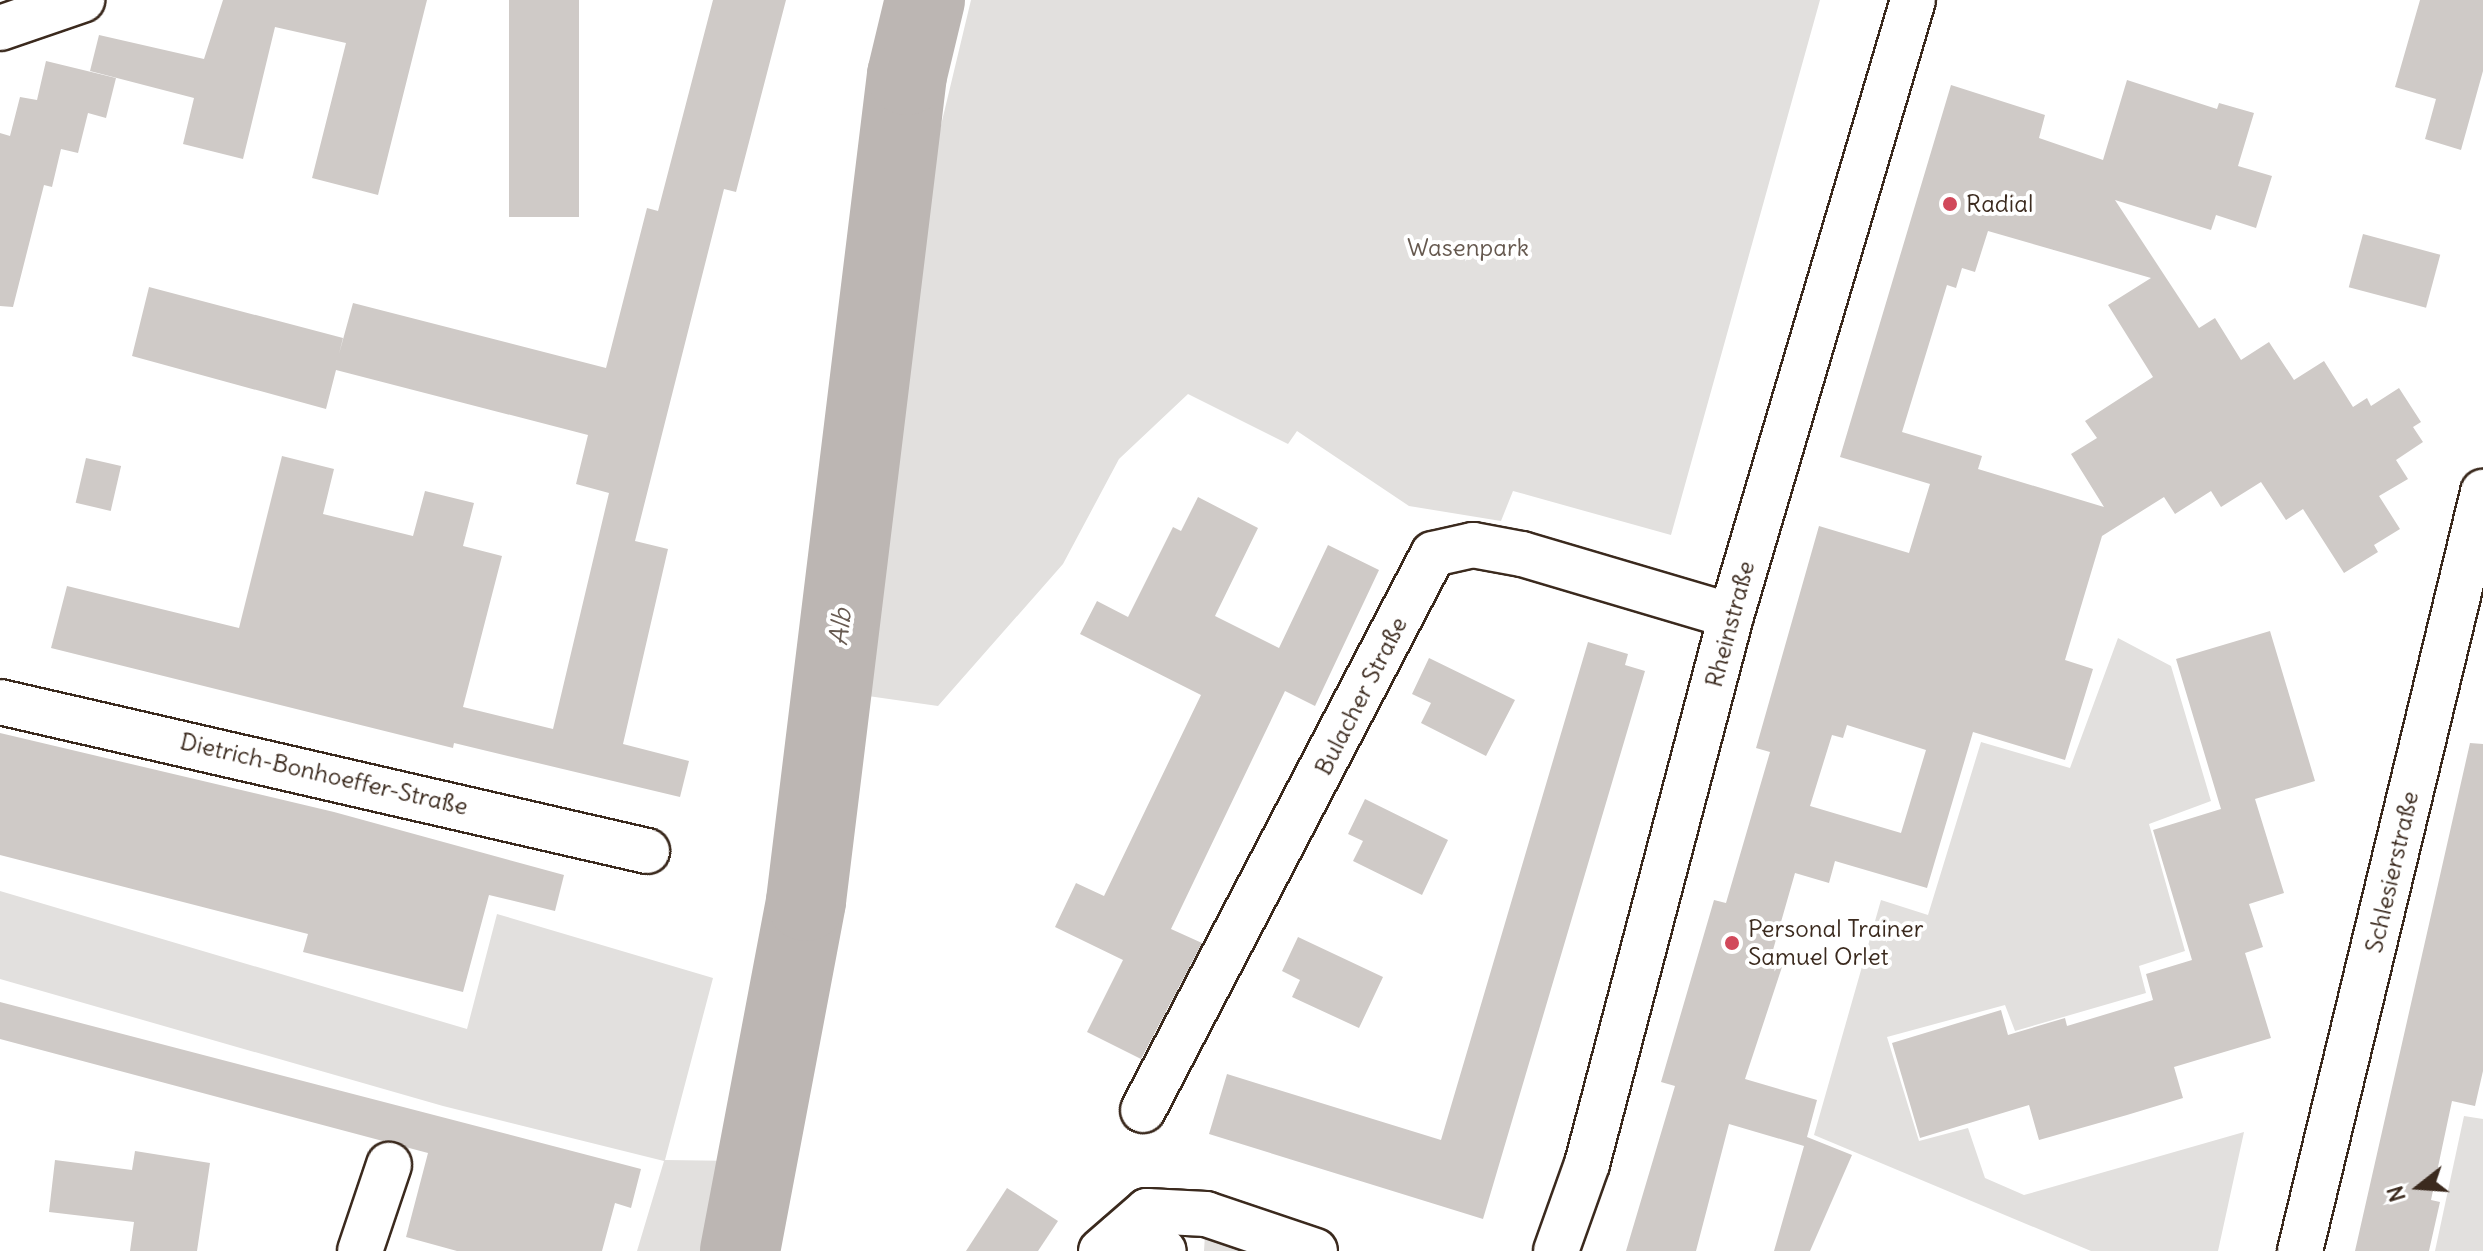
<!DOCTYPE html>
<meta charset="utf-8">
<style>
body{margin:0}
#map{position:relative;width:2483px;height:1251px;overflow:hidden;background:#fff;font-family:Delius,sans-serif}
div>[style]{position:absolute}
.green>*{inset:0;background:#e2e0de}
.river>*{height:80px;margin:-40px;padding:0 40px;transform-origin:40px;border-radius:40px;background:#bcb6b3}
.building>*{inset:0;background:#cfcac7;transform-origin:0 0}
.roads{filter:drop-shadow(2px 0 #3b2a1e) drop-shadow(-2px 0 #3b2a1e) drop-shadow(0 2px #3b2a1e) drop-shadow(0 -2px #3b2a1e)}
.street>*{height:44px;margin:-22px;padding:0 22px;transform-origin:22px;border-radius:22px;background:#fff}
.secondary>*{height:44px;margin:-22px;padding:0 22px;transform-origin:22px;border-radius:22px;background:#fff}
.dots>*{width:22px;height:22px;translate:-50% -50%;box-sizing:border-box;border:4px solid #fff;border-radius:50%}
span{translate:-50% -50%;white-space:nowrap;text-align:center;line-height:1.15;-webkit-text-stroke:8px #fff;paint-order:stroke}
.poi-label{font-size:24px;color:#3b2a1e}
.left{translate:0 -50%;text-align:left}
.park-label{font-size:24px;color:#65584e}
.street-label{font-size:24px;color:#3b2a1e}
.water-label{font-size:26px;color:#685b52;font-style:italic}
.north{position:absolute;left:2379px;top:1147px;width:80px;height:80px;-webkit-text-stroke:6px #fff;paint-order:stroke;rotate:253deg;font-size:22px;font-weight:700;line-height:32px;text-align:center;color:#3b2a1e}
.north::after{content:'';display:block;margin:auto;width:28px;height:36px;background:#3b2a1e;clip-path:polygon(50% 0,100% 100%,50% 72%,0 100%)}
</style>
<div id="map">
<div class="green">
<div style="clip-path:polygon(971px 0,1820px 0,1671px 535px,1513px 491px,1501px 521px,1409px 506px,1297px 431px,1288px 444px,1188px 394px,1119px 459px,1063px 564px,938px 706px,868px 696px,897px 309px)"></div>
<div style="clip-path:polygon(2118px 638px,2171px 666px,2211px 801px,2149px 824px,2185px 951px,2139px 966px,2146px 993px,2015px 1031px,2005px 1005px,1887px 1037px,1919px 1141px,1968px 1128px,1985px 1178px,2024px 1195px,2244px 1132px,2218px 1251px,2091px 1251px,1814px 1135px,1881px 900px,1928px 915px,1981px 742px,2070px 768px)"></div>
<div style="clip-path:polygon(0 891px,467px 1029px,497px 914px,713px 978px,665px 1160px,740px 1161px,723px 1251px,637px 1251px,664px 1161px,443px 1106px,0 979px)"></div>
<div style="clip-path:polygon(2464px 1116px,2483px 1119px,2483px 1251px,2435px 1251px)"></div>
<div style="clip-path:polygon(1205px 1235px,1259px 1251px,1204px 1251px)"></div>
</div>
<div class="river">
<div style="left:740px;top:1251px;width:356px;rotate:-79.3deg"></div>
<div style="left:806px;top:901px;width:832px;rotate:-83.03deg"></div>
<div style="left:907px;top:75px;width:77px;rotate:-76.5deg"></div>
</div>
<div class="building">
<div style="clip-path:polygon(223px 0,427px 0,378px 195px,312px 178px,346px 43px,275px 27px,243px 159px,183px 144px,194px 98px,90px 71px,99px 35px,204px 59px)"></div>
<div style="left:509px;top:0;width:70px;height:217px"></div>
<div style="clip-path:polygon(713px 0,786px 0,736px 192px,724px 189px,635px 541px,668px 549px,623px 744px,689px 761px,680px 797px,454px 743px,453px 748px,51px 648px,67px 586px,239px 628px,282px 456px,334px 469px,323px 514px,413px 536px,425px 491px,474px 503px,463px 546px,502px 556px,463px 707px,553px 729px,609px 493px,576px 484px,588px 435px,336px 370px,326px 409px,132px 356px,149px 287px,343px 338px,339px 354px,353px 303px,606px 368px,647px 208px,658px 211px)"></div>
<div style="clip-path:polygon(2420px 0,2483px 0,2483px 71px,2461px 150px,2425px 139px,2436px 99px,2395px 87px)"></div>
<div style="clip-path:polygon(46px 61px,116px 78px,106px 118px,88px 113px,78px 153px,61px 149px,52px 187px,44px 185px,13px 307px,0 306px,0 133px,10px 136px,20px 97px,37px 100px)"></div>
<div style="clip-path:polygon(evenodd,2127px 80px,2217px 109px,2219px 103px,2254px 113px,2238px 166px,2272px 176px,2256px 228px,2216px 215px,2211px 230px,2115px 200px,2199px 328px,2215px 318px,2241px 360px,2269px 342px,2294px 380px,2324px 361px,2353px 407px,2367px 398px,2371px 406px,2399px 388px,2421px 422px,2413px 427px,2423px 442px,2396px 460px,2408px 479px,2379px 496px,2400px 529px,2374px 545px,2378px 552px,2344px 573px,2303px 509px,2286px 520px,2261px 482px,2221px 507px,2211px 491px,2175px 514px,2164px 497px,2102px 536px,2065px 660px,2093px 669px,2065px 760px,1973px 732px,1927px 888px,1835px 861px,1829px 883px,1795px 873px,1769px 964px,1782px 967px,1745px 1079px,1817px 1100px,1807px 1137px,1852px 1155px,1810px 1251px,1774px 1251px,1804px 1146px,1729px 1124px,1696px 1251px,1626px 1251px,1675px 1086px,1661px 1082px,1714px 900px,1726px 903px,1770px 752px,1756px 748px,1819px 526px,1909px 553px,1930px 484px,1840px 457px,1951px 85px,2045px 115px,2039px 138px,2103px 160px,2127px 80px,1988px 231px,2151px 278px,2108px 305px,2153px 377px,2085px 421px,2097px 438px,2071px 454px,2104px 507px,1978px 469px,1982px 456px,1902px 432px,1947px 285px,1956px 288px,1962px 268px,1975px 272px,1988px 231px,2127px 80px,1847px 725px,1926px 750px,1901px 833px,1810px 806px,1832px 735px,1843px 738px,1847px 725px)"></div>
<div style="left:2363px;top:234px;width:80px;height:55px;rotate:15deg"></div>
<div style="left:86px;top:458px;width:36px;height:46px;rotate:13deg"></div>
<div style="clip-path:polygon(1198px 497px,1258px 528px,1215px 616px,1279px 648px,1328px 545px,1379px 570px,1315px 706px,1285px 691px,1171px 929px,1202px 943px,1141px 1059px,1087px 1032px,1123px 960px,1055px 927px,1076px 883px,1104px 896px,1201px 695px,1080px 634px,1097px 601px,1128px 617px,1173px 527px,1181px 531px)"></div>
<div style="clip-path:polygon(2270px 631px,2315px 781px,2255px 799px,2284px 893px,2249px 904px,2263px 947px,2245px 953px,2271px 1038px,2174px 1067px,2183px 1098px,2127px 1115px,2039px 1140px,2029px 1105px,1920px 1138px,1892px 1043px,2001px 1010px,2008px 1035px,2065px 1018px,2067px 1026px,2153px 1000px,2146px 974px,2192px 960px,2153px 830px,2221px 809px,2176px 659px)"></div>
<div style="clip-path:polygon(1588px 642px,1628px 654px,1625px 665px,1645px 671px,1483px 1219px,1209px 1134px,1227px 1074px,1441px 1140px)"></div>
<div style="clip-path:polygon(1429px 658px,1515px 700px,1486px 756px,1421px 723px,1431px 703px,1412px 694px)"></div>
<div style="clip-path:polygon(0 733px,334px 812px,564px 875px,555px 911px,489px 895px,463px 992px,303px 952px,308px 934px,0 855px)"></div>
<div style="clip-path:polygon(2470px 743px,2483px 744px,2483px 1071px,2475px 1106px,2452px 1101px,2431px 1200px,2440px 1202px,2429px 1251px,2355px 1251px)"></div>
<div style="clip-path:polygon(1365px 799px,1448px 840px,1422px 895px,1353px 861px,1363px 841px,1348px 834px)"></div>
<div style="clip-path:polygon(1298px 937px,1383px 977px,1359px 1028px,1292px 997px,1300px 980px,1282px 971px)"></div>
<div style="clip-path:polygon(0 1002px,641px 1169px,631px 1208px,615px 1203px,602px 1251px,457px 1251px,406px 1237px,428px 1153px,0 1039px)"></div>
<div style="clip-path:polygon(135px 1151px,210px 1163px,197px 1251px,130px 1251px,134px 1222px,49px 1212px,55px 1160px,132px 1170px)"></div>
<div style="clip-path:polygon(1007px 1188px,1058px 1221px,1038px 1251px,966px 1251px)"></div>
</div>
<div class="roads">
<div class="street">
<div style="left:0;top:28px;width:87px;rotate:-18.9deg"></div>
<div style="left:0;top:702px;width:664px;rotate:12.97deg"></div>
<div style="left:1143px;top:1110px;width:627px;rotate:-62.45deg"></div>
<div style="left:1433px;top:554px;width:41px;rotate:-12.7deg"></div>
<div style="left:1473px;top:545px;width:50px;rotate:10.4deg"></div>
<div style="left:1522px;top:554px;width:218px;rotate:16.5deg"></div>
<div style="left:360px;top:1251px;width:91px;rotate:-71.4deg"></div>
<div style="left:2300px;top:1251px;width:781px;rotate:-76.44deg"></div>
</div>
<div class="secondary">
<div style="left:1119px;top:1236px;width:47px;rotate:18.4deg"></div>
<div style="left:1101px;top:1251px;width:61px;rotate:-41deg"></div>
<div style="left:1147px;top:1211px;width:59px;rotate:2.9deg"></div>
<div style="left:1206px;top:1214px;width:115px;rotate:18.7deg"></div>
<div style="left:1556px;top:1251px;width:92px;rotate:-70.4deg"></div>
<div style="left:1587px;top:1164px;width:567px;rotate:-75.28deg"></div>
<div style="left:1731px;top:616px;width:642px;rotate:-73.54deg"></div>
</div>
</div>
<div class="dots">
<div style="left:1950px;top:204px;background:#d1495b"></div>
<div style="left:1732px;top:943px;background:#d1495b"></div>
</div>
<div class="poi-label">
<span class="left" style="left:1966px;top:204px">Radial</span>
<span class="left" style="left:1748px;top:943px">Personal Trainer<br>Samuel Orlet</span>
</div>
<div class="park-label">
<span style="left:1468px;top:248px">Wasenpark</span>
</div>
<div class="street-label">
<span style="left:1730px;top:624px;rotate:-75deg">Rheinstraße</span>
<span style="left:1361px;top:696px;rotate:-63deg">Bulacher Straße</span>
<span style="left:324px;top:774px;rotate:13deg">Dietrich-Bonhoeffer-Straße</span>
<span style="left:2392px;top:872px;rotate:-77deg">Schlesierstraße</span>
</div>
<div class="water-label">
<span style="left:840px;top:627px;rotate:-83deg">Alb</span>
</div>
<div class="north">N</div>
</div>
